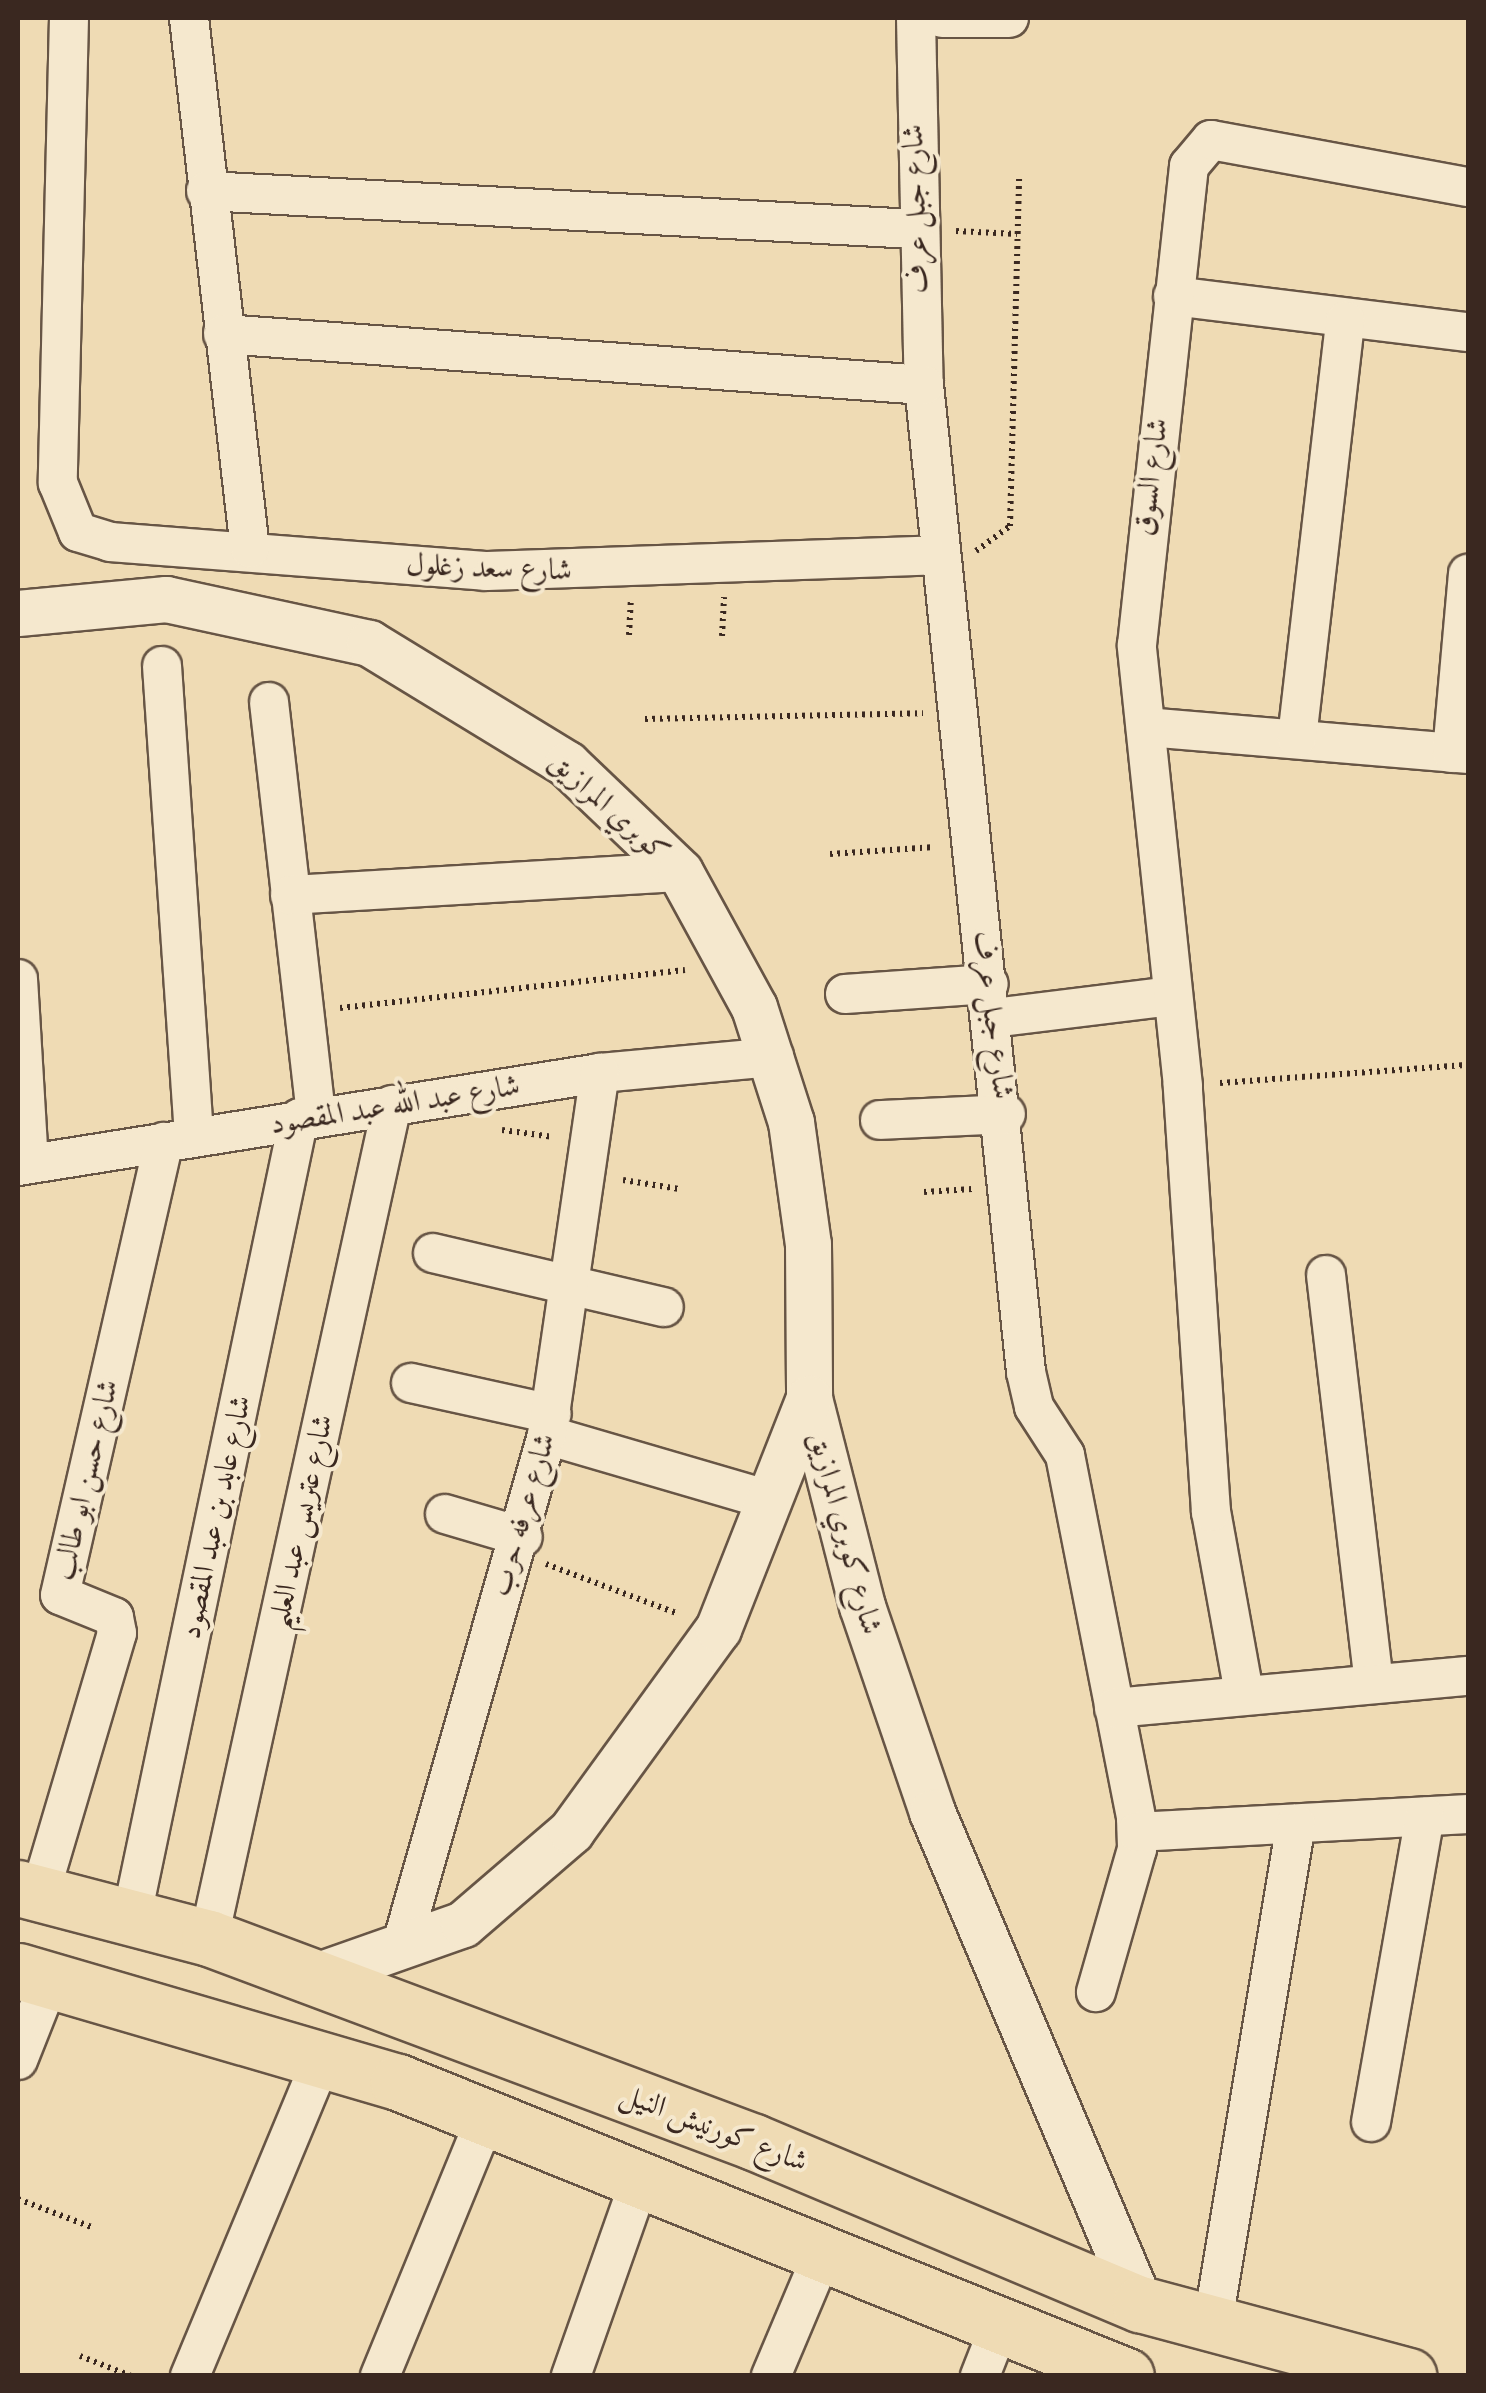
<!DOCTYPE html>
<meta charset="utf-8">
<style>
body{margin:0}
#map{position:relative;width:1486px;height:2393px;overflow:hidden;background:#efdbb4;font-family:"IM FELL French Canon",Amiri,serif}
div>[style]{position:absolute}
.path>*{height:6px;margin-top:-3px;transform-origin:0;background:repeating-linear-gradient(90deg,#3a2820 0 2.5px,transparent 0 7.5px)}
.roads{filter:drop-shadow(2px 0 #675545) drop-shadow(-2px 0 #675545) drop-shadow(0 2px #675545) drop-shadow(0 -2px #675545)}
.minor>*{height:38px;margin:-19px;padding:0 19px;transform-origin:19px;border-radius:19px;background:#f5e8ce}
.tertiary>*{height:45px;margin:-22.5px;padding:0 22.5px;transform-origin:22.5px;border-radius:22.5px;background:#f5e8ce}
.trunk>*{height:55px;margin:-27.5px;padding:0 27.5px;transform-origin:27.5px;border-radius:27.5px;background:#efdbb4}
span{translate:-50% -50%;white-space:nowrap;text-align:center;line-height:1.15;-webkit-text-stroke:8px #f5e8ce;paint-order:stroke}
.street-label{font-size:30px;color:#3a2820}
.frame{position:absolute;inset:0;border:20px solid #3a2820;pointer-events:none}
</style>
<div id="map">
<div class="path">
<div style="left:956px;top:231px;width:61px;rotate:2.8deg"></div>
<div style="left:976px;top:551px;width:42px;rotate:-36.3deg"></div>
<div style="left:1010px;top:526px;width:348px;rotate:-88.5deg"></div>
<div style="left:629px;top:635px;width:33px;rotate:-87deg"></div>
<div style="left:722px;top:636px;width:39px;rotate:-87deg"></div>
<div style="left:645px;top:719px;width:278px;rotate:-1.2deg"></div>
<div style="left:830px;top:854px;width:105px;rotate:-3.8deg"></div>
<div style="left:340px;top:1008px;width:347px;rotate:-6.3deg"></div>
<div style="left:1220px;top:1083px;width:249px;rotate:-4.2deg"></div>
<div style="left:502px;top:1130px;width:52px;rotate:7.7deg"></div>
<div style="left:623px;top:1180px;width:57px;rotate:9.1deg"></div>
<div style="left:924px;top:1192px;width:48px;rotate:-3.6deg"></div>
<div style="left:546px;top:1564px;width:142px;rotate:20.6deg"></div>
<div style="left:18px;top:2199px;width:81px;rotate:20.9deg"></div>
<div style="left:80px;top:2356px;width:55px;rotate:21.4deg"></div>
</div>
<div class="roads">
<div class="minor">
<div style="left:69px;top:18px;width:465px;rotate:91.4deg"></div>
<div style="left:58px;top:483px;width:53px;rotate:67.8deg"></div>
<div style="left:78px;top:532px;width:34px;rotate:17deg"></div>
<div style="left:110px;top:542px;width:376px;rotate:4.4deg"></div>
<div style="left:485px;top:571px;width:455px;rotate:-2deg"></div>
<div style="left:189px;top:18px;width:534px;rotate:83.45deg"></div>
<div style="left:916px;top:18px;width:367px;rotate:88.8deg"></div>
<div style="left:924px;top:385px;width:992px;rotate:84.1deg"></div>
<div style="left:1026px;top:1372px;width:36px;rotate:77deg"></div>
<div style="left:1034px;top:1407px;width:57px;rotate:57.1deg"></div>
<div style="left:1065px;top:1455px;width:370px;rotate:78.9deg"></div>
<div style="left:1136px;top:1818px;width:31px;rotate:88deg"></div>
<div style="left:1137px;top:1849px;width:149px;rotate:106deg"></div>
<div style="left:942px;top:18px;width:67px"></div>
<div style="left:206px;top:191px;width:710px;rotate:3.07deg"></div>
<div style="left:1173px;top:296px;width:297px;rotate:7deg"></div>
<div style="left:223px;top:334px;width:703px;rotate:4.16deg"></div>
<div style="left:162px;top:666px;width:472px;rotate:86.1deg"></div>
<div style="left:269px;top:702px;width:417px;rotate:83.5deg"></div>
<div style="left:1146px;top:727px;width:323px;rotate:4.8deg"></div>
<div style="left:1297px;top:738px;width:420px;rotate:-83.4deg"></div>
<div style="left:1452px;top:753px;width:180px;rotate:-84.9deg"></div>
<div style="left:290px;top:895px;width:391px;rotate:-3.4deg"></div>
<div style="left:18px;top:979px;width:185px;rotate:86.6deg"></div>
<div style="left:845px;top:994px;width:144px;rotate:-4deg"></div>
<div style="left:993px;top:1018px;width:181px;rotate:-7deg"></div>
<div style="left:880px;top:1120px;width:126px;rotate:-2.7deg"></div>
<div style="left:18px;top:1166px;width:589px;rotate:-9.08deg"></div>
<div style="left:600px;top:1073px;width:175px;rotate:-5.3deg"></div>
<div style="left:433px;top:1253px;width:237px;rotate:13.2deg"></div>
<div style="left:1326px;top:1275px;width:411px;rotate:83.3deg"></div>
<div style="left:411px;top:1383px;width:144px;rotate:12.4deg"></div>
<div style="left:547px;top:1435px;width:232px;rotate:16.3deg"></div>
<div style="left:445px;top:1514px;width:81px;rotate:16.4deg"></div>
<div style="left:1244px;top:1693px;width:184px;rotate:-100.3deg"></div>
<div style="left:1211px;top:1512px;width:427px;rotate:-93.8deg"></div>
<div style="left:1183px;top:1086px;width:443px;rotate:-96deg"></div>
<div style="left:1137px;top:645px;width:482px;rotate:-83.8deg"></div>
<div style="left:1189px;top:166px;width:34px;rotate:-50deg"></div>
<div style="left:1211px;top:140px;width:261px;rotate:10.4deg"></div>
<div style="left:1114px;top:1708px;width:355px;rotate:-5.2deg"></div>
<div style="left:1137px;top:1832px;width:331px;rotate:-3.1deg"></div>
<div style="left:40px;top:1893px;width:271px;rotate:-73.5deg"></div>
<div style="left:117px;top:1633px;width:16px;rotate:-101deg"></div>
<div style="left:114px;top:1617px;width:58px;rotate:-157.8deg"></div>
<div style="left:60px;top:1595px;width:465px;rotate:-77.1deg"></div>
<div style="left:132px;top:1915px;width:814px;rotate:-78.17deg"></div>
<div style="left:209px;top:1938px;width:853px;rotate:-77.61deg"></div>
<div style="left:401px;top:1947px;width:532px;rotate:-74.08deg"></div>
<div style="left:547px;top:1435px;width:366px;rotate:-81.7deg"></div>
<div style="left:18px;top:2060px;width:87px;rotate:-68.4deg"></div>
<div style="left:1371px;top:2122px;width:310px;rotate:-80deg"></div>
<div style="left:1212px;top:2328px;width:511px;rotate:-80.54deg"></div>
<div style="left:190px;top:2376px;width:343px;rotate:-67.4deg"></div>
<div style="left:380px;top:2376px;width:280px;rotate:-67.7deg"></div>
<div style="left:571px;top:2376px;width:211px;rotate:-70.6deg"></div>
<div style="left:771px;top:2376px;width:131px;rotate:-67.1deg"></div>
<div style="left:980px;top:2376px;width:49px;rotate:-68.6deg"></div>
</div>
<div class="tertiary">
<div style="left:18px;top:613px;width:149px;rotate:-5.4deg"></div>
<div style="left:166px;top:599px;width:208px;rotate:12.2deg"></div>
<div style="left:369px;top:643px;width:232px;rotate:31.4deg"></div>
<div style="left:567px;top:764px;width:156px;rotate:43.7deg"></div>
<div style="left:680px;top:872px;width:154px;rotate:61.3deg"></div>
<div style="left:754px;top:1007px;width:121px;rotate:72.2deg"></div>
<div style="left:791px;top:1122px;width:123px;rotate:82.1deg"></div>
<div style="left:808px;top:1244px;width:154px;rotate:89.6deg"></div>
<div style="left:809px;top:1398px;width:215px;rotate:75.7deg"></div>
<div style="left:862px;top:1606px;width:218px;rotate:71.2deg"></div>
<div style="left:932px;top:1812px;width:534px;rotate:67.08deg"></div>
<div style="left:307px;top:1979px;width:165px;rotate:-19.4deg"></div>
<div style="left:463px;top:1924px;width:143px;rotate:-40.7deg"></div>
<div style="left:571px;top:1831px;width:250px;rotate:-54deg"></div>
<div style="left:718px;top:1629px;width:248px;rotate:-68.5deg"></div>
</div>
<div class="trunk">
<div style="left:18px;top:1888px;width:197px;rotate:14.7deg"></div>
<div style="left:209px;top:1938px;width:582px;rotate:20.52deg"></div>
<div style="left:754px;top:2142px;width:419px;rotate:22.8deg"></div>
<div style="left:1140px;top:2304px;width:278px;rotate:15deg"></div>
<div style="left:18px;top:1971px;width:396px;rotate:16.3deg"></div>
<div style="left:398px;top:2082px;width:785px;rotate:21.99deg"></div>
</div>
</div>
<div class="street-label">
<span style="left:916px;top:209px;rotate:-92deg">شارع جبل عرف</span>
<span style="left:1151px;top:477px;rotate:-83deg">شارع السوق</span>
<span style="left:489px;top:568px;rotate:2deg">شارع سعد زغلول</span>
<span style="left:609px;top:807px;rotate:42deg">كوبري المرازيق</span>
<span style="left:993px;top:1015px;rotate:83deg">شارع جبل عرف</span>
<span style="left:395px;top:1105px;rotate:-9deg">شارع عبد الله عبد المقصود</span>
<span style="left:86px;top:1480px;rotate:-77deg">شارع حسن ابو طالب</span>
<span style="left:523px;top:1515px;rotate:-74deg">شارع عرفه حرب</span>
<span style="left:216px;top:1517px;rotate:-78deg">شارع عابد بن عبد المقصود</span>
<span style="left:301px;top:1522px;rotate:-78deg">شارع عتريس عبد العليم</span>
<span style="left:845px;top:1533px;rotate:75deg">شارع كوبري المرازيق</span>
<span style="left:714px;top:2128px;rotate:21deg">شارع كورنيش النيل</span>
</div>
<div class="frame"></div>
</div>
